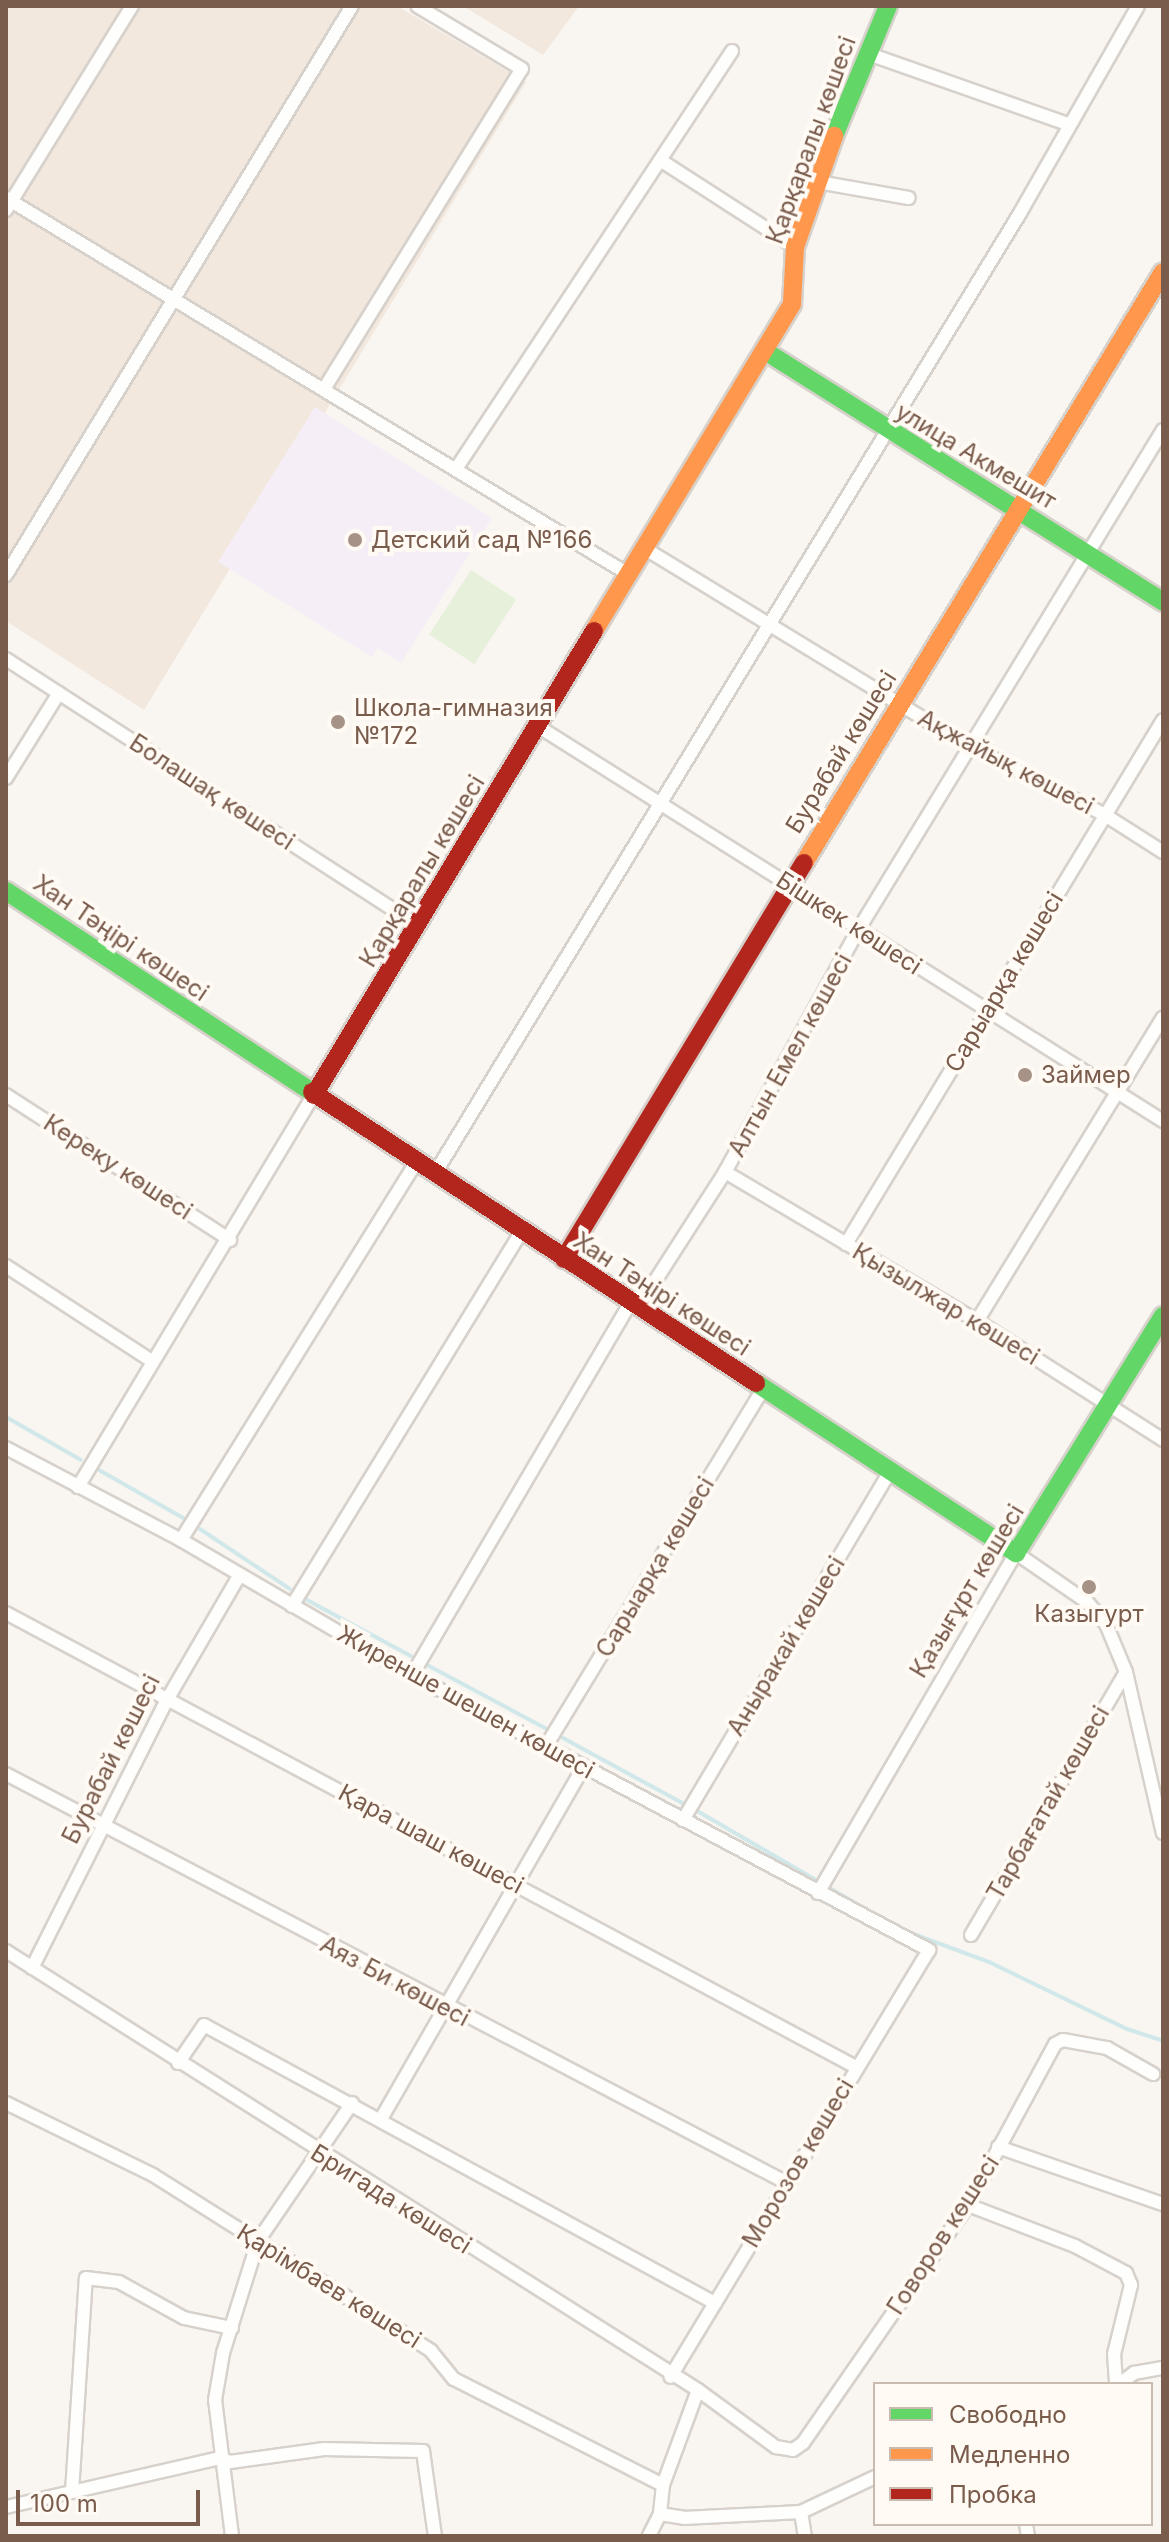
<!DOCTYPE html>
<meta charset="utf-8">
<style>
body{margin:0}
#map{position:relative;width:1169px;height:2542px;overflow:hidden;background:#f9f5f0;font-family:Inter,sans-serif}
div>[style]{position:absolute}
.residential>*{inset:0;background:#f2e8de}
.education>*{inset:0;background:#f6eef6}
.green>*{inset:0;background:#e7f0db;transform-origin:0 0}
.stream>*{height:4px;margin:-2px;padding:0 2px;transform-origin:2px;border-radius:2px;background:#d0e8ea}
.roads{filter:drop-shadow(2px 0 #d7d1cb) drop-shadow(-2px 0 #d7d1cb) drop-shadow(0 2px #d7d1cb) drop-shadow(0 -2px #d7d1cb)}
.street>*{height:12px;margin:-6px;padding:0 6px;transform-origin:6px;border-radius:6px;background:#fefefd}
.fast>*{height:18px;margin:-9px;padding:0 9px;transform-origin:9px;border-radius:9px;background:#63d668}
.slow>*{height:18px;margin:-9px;padding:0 9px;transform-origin:9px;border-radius:9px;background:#ff974d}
.jam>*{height:18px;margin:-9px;padding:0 9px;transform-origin:9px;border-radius:9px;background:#b3261e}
.dots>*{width:22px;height:22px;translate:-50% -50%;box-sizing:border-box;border:4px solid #fffaf3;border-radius:50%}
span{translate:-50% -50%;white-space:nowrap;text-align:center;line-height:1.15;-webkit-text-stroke:8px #fffaf3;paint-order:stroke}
.street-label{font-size:24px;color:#7a5c4d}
.poi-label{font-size:24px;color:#7a5c4d}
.left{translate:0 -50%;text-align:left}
.frame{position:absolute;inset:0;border:8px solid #7a5c4d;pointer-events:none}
.legend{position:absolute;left:873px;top:2382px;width:280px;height:144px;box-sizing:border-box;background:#fffaf3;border:2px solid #cabbb1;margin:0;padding:10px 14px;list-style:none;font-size:24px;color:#7a5c4d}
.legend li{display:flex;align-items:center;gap:16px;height:40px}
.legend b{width:40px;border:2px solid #cabbb1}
.scale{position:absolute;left:16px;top:2490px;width:184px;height:36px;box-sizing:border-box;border:4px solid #7a5c4d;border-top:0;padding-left:10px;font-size:24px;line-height:28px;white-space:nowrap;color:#7a5c4d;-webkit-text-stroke:6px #fffaf3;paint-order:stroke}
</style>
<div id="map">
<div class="residential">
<div style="clip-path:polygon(6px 6px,397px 6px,526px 82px,144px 710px,6px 621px)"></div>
<div style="clip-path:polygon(463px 6px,579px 6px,543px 55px)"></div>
</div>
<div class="education">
<div style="clip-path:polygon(315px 407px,492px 518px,401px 663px,378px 648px,372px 657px,218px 562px)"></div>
</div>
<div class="green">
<div style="left:471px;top:570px;width:54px;height:77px;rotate:33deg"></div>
</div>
<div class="stream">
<div style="left:6px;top:1417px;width:86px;rotate:29.8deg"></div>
<div style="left:99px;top:1470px;width:97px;rotate:29.7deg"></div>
<div style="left:200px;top:1529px;width:108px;rotate:33.7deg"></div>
<div style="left:307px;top:1600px;width:118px;rotate:28.3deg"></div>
<div style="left:429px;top:1666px;width:132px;rotate:28.1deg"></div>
<div style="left:563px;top:1738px;width:136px;rotate:28.6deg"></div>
<div style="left:699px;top:1812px;width:213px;rotate:30.2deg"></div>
<div style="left:908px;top:1932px;width:86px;rotate:20.3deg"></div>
<div style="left:989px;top:1962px;width:153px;rotate:25.9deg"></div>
<div style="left:1127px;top:2029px;width:38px;rotate:18deg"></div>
</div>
<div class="roads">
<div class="street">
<div style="left:866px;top:53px;width:216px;rotate:19.4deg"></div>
<div style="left:660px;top:160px;width:161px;rotate:32.8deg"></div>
<div style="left:818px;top:182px;width:92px;rotate:10deg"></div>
<div style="left:6px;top:198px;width:727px;rotate:31.15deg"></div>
<div style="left:6px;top:210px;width:240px;rotate:-58.3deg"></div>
<div style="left:324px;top:389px;width:376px;rotate:-58.3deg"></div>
<div style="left:522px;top:69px;width:122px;rotate:-149deg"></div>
<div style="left:456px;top:469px;width:501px;rotate:-56.56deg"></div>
<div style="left:644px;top:548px;width:381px;rotate:31.4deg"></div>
<div style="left:969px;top:746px;width:153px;rotate:26.9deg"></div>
<div style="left:1105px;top:815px;width:69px;rotate:32.5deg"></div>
<div style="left:6px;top:575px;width:666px;rotate:-58.7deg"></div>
<div style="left:6px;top:659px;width:491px;rotate:32.9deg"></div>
<div style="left:536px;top:725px;width:742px;rotate:32.28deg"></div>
<div style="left:6px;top:778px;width:100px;rotate:-58.1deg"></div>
<div style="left:6px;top:1095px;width:267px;rotate:32.9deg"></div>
<div style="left:725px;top:1172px;width:293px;rotate:30.6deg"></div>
<div style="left:977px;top:1321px;width:221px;rotate:32.6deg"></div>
<div style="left:434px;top:1175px;width:1126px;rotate:-58.65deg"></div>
<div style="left:1020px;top:213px;width:238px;rotate:-60.3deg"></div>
<div style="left:846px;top:1244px;width:612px;rotate:-58.83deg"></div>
<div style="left:6px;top:1266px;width:174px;rotate:33.1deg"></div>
<div style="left:977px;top:1321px;width:356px;rotate:-58.5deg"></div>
<div style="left:6px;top:1448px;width:198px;rotate:27.7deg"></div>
<div style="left:181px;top:1540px;width:268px;rotate:30.3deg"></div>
<div style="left:412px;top:1675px;width:586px;rotate:28.01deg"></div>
<div style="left:929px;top:1950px;width:499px;rotate:121.2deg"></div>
<div style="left:78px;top:1487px;width:458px;rotate:-59deg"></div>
<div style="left:181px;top:1540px;width:444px;rotate:-58.1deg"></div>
<div style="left:292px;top:1606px;width:439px;rotate:-58.5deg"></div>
<div style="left:6px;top:1613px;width:964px;rotate:28.11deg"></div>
<div style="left:412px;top:1675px;width:433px;rotate:-59.6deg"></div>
<div style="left:631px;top:1302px;width:23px;rotate:-34deg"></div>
<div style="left:650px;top:1289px;width:139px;rotate:-57.3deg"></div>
<div style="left:725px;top:1172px;width:274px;rotate:-61.2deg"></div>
<div style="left:857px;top:932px;width:588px;rotate:-58.64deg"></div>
<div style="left:546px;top:1746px;width:419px;rotate:-58.7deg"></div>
<div style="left:6px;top:1774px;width:882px;rotate:27.64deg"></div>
<div style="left:683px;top:1820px;width:405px;rotate:-59.3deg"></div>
<div style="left:818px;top:1893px;width:393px;rotate:-59.8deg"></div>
<div style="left:1016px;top:1553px;width:86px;rotate:34.6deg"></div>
<div style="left:1087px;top:1602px;width:29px;rotate:49deg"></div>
<div style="left:1106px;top:1624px;width:52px;rotate:67.4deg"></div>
<div style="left:1126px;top:1672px;width:165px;rotate:77.1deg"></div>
<div style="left:971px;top:1935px;width:305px;rotate:-59.5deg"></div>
<div style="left:6px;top:1951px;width:820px;rotate:32.39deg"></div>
<div style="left:698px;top:2390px;width:97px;rotate:36.2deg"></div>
<div style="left:776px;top:2447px;width:17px;rotate:10deg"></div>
<div style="left:793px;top:2450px;width:12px;rotate:-35deg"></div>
<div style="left:803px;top:2443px;width:290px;rotate:-55.3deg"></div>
<div style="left:968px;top:2205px;width:183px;rotate:-61.6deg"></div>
<div style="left:1055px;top:2044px;width:9px;rotate:-27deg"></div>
<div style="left:1063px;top:2040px;width:45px;rotate:10.3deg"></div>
<div style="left:1107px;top:2048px;width:53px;rotate:29.5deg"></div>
<div style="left:32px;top:1968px;width:302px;rotate:-63.3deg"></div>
<div style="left:168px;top:1698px;width:141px;rotate:-59.8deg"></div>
<div style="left:178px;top:2063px;width:46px;rotate:-55.6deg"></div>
<div style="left:204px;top:2025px;width:582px;rotate:28.55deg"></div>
<div style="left:6px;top:2103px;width:164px;rotate:26.1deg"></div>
<div style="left:153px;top:2175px;width:329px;rotate:32.3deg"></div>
<div style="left:431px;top:2351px;width:36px;rotate:51deg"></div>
<div style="left:454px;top:2379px;width:234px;rotate:26.9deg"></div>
<div style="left:663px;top:2485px;width:29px;rotate:96deg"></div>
<div style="left:660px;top:2514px;width:25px;rotate:117deg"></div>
<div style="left:381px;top:2119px;width:407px;rotate:-60.1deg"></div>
<div style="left:998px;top:2147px;width:175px;rotate:19.1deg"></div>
<div style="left:968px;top:2205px;width:115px;rotate:21deg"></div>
<div style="left:1075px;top:2246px;width:58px;rotate:27.9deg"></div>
<div style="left:1126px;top:2273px;width:13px;rotate:67deg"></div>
<div style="left:1131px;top:2285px;width:71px;rotate:103.8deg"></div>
<div style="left:1114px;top:2354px;width:30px;rotate:86deg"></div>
<div style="left:1119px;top:2384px;width:19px;rotate:-36deg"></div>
<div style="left:1134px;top:2373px;width:29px;rotate:-10deg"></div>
<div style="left:663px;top:2485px;width:101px;rotate:-69.8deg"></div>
<div style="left:72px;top:2492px;width:214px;rotate:-86.3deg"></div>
<div style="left:86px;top:2278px;width:33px;rotate:7deg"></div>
<div style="left:119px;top:2282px;width:74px;rotate:29deg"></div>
<div style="left:184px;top:2318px;width:49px;rotate:11.8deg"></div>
<div style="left:6px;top:2507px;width:220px;rotate:-12.9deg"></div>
<div style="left:220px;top:2458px;width:11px;rotate:22deg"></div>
<div style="left:230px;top:2462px;width:95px;rotate:-7.9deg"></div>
<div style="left:324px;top:2449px;width:99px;rotate:1.2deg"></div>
<div style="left:423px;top:2451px;width:86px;rotate:82deg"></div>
<div style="left:801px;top:2512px;width:24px;rotate:81deg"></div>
<div style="left:660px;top:2514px;width:24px;rotate:9deg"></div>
<div style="left:684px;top:2518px;width:117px;rotate:-2.9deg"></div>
<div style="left:801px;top:2512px;width:82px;rotate:-25.3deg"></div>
<div style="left:1026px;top:2524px;width:12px;rotate:81deg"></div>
<div style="left:232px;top:2536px;width:137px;rotate:-97.1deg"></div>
<div style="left:215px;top:2400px;width:48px;rotate:-80.3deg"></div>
<div style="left:223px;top:2353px;width:117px;rotate:-72.6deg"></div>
<div style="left:258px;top:2241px;width:167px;rotate:-55.7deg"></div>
</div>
<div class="fast">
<div style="left:834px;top:136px;width:141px;rotate:-67.4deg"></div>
<div style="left:765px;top:351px;width:471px;rotate:32.2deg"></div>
<div style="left:6px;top:891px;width:366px;rotate:33.3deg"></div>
<div style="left:756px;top:1383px;width:311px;rotate:33.2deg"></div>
<div style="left:1016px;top:1553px;width:279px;rotate:-58.2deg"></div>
</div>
<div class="slow">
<div style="left:594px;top:631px;width:382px;rotate:-58.8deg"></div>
<div style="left:792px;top:304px;width:57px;rotate:-87deg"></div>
<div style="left:795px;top:247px;width:118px;rotate:-70.6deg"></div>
<div style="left:804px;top:863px;width:691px;rotate:-58.72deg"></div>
</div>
<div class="jam">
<div style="left:312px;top:1092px;width:531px;rotate:33.24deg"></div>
<div style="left:314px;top:1095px;width:542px;rotate:-58.89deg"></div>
<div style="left:564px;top:1259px;width:463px;rotate:-58.8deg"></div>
</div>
</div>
<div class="dots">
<div style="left:355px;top:540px;background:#a69286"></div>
<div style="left:338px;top:722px;background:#a69286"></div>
<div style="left:1025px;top:1075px;background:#a69286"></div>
<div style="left:1089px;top:1587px;background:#a69286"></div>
</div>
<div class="street-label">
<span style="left:811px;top:140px;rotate:-70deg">Қарқаралы көшесі</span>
<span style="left:976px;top:456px;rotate:31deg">улица Акмешит</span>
<span style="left:841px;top:752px;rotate:-58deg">Бурабай көшесі</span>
<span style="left:1006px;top:762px;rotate:28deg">Ақжайық көшесі</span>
<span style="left:212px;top:792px;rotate:33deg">Болашақ көшесі</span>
<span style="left:422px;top:871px;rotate:-59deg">Қарқаралы көшесі</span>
<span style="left:849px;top:923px;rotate:33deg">Бішкек көшесі</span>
<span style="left:121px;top:938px;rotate:34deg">Хан Тәңірі көшесі</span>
<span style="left:1004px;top:982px;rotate:-59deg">Сарыарқа көшесі</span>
<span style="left:790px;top:1055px;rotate:-61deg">Алтын Емел көшесі</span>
<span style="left:118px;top:1167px;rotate:33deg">Кереку көшесі</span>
<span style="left:662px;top:1294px;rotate:33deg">Хан Тәңірі көшесі</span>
<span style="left:946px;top:1304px;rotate:31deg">Қызылжар көшесі</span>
<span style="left:655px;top:1567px;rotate:-59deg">Сарыарқа көшесі</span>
<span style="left:967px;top:1591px;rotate:-59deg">Қазығұрт көшесі</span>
<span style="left:786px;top:1646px;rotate:-59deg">Аныракай көшесі</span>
<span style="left:466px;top:1702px;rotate:29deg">Жиренше шешен көшесі</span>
<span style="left:111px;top:1759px;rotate:-63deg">Бурабай көшесі</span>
<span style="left:1048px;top:1803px;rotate:-60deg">Тарбағатай көшесі</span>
<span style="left:431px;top:1839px;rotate:28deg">Қара шаш көшесі</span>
<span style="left:395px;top:1981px;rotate:28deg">Аяз Би көшесі</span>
<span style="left:798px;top:2163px;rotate:-59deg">Морозов көшесі</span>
<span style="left:391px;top:2199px;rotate:32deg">Бригада көшесі</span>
<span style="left:943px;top:2235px;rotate:-57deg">Говоров көшесі</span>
<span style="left:329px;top:2286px;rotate:32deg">Қарімбаев көшесі</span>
</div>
<div class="poi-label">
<span class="left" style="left:371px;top:540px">Детский сад №166</span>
<span class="left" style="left:354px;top:722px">Школа-гимназия<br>№172</span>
<span class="left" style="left:1041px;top:1075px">Займер</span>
<span style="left:1089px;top:1614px">Казыгурт</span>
</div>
<div class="frame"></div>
<ul class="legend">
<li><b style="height:10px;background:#63d668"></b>Свободно</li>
<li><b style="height:10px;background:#ff974d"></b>Медленно</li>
<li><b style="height:10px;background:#b3261e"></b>Пробка</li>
</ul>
<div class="scale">100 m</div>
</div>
